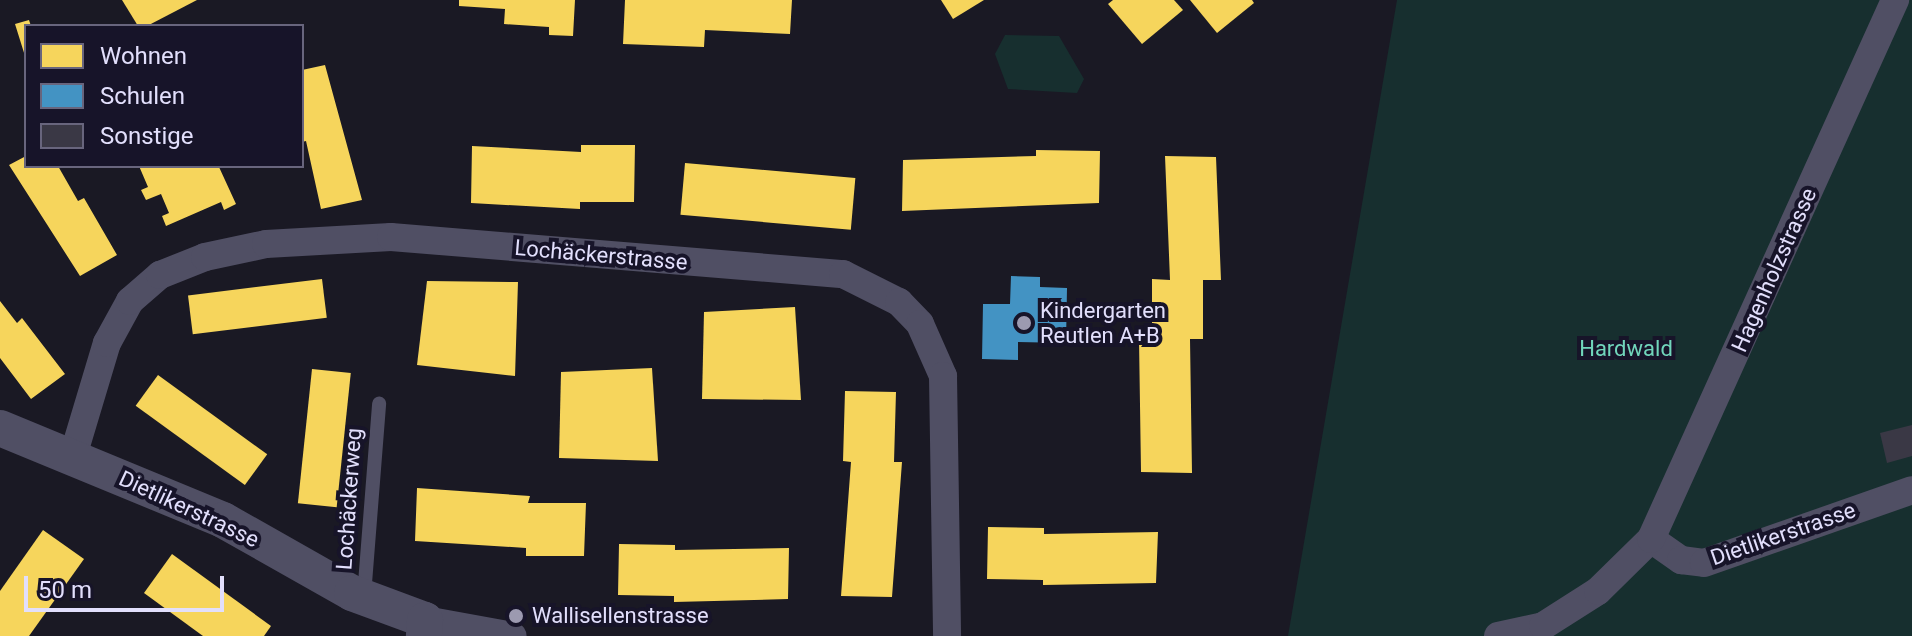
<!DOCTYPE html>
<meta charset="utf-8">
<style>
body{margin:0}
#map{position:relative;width:1912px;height:636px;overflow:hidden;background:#1a1924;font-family:Roboto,sans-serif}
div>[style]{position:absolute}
.green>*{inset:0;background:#172f2f}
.homes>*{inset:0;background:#f6d55c;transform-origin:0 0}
.schools>*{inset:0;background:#4393c3}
.building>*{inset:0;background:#3a3845}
.service>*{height:14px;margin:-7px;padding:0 7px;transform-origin:7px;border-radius:7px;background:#504f64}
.minor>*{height:28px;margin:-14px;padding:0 14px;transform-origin:14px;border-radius:14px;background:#504f64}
.tertiary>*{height:36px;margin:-18px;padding:0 18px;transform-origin:18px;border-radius:18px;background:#504f64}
.dots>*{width:22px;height:22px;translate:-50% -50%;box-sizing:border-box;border:4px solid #171429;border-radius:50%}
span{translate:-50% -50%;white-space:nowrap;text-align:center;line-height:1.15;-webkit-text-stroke:8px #171429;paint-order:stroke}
.street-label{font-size:22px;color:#e2dffc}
.poi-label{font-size:22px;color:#e2dffc}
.left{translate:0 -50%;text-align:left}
.park-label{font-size:22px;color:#71d6bb}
.legend{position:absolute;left:24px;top:24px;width:280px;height:144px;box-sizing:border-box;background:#171429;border:2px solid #68657d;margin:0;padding:10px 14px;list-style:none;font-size:24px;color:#e2dffc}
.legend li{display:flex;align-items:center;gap:16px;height:40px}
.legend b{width:40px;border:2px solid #68657d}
.scale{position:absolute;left:24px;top:576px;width:200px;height:36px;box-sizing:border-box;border:4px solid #e2dffc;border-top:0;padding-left:10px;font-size:24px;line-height:28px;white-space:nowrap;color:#e2dffc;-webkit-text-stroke:6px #171429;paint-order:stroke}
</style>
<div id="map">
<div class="green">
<div style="clip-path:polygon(1397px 0,1912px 0,1912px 636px,1288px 636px)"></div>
<div style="clip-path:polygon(1005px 35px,1059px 36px,1084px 79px,1077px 93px,1008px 89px,995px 54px)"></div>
</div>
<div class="homes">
<div style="clip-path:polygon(122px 0,197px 0,147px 26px,138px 26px)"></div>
<div style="clip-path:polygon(459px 0,575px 0,573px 36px,549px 35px,549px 27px,504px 24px,505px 9px,459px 6px)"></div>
<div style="clip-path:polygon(625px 0,792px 0,790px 34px,705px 30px,704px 47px,623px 44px)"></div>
<div style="clip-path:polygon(941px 0,984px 0,953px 19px)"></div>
<div style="clip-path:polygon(1113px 0,1174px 0,1183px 10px,1142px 44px,1108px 4px)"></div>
<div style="clip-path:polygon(1190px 0,1252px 0,1254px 3px,1217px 33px)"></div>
<div style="clip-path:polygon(29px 20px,31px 26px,26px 26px,25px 56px,15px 24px)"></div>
<div style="clip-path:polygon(325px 65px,362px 200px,321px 209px,306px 141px,302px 142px,302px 70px)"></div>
<div style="clip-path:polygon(581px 145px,635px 145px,634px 202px,580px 202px,580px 209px,471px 203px,472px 146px,581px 152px)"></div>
<div style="clip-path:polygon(1036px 150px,1100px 151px,1099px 203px,902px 211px,903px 160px,1036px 156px)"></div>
<div style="clip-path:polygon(26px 156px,26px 166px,58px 166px,78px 201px,84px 198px,117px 255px,80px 276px,9px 165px)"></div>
<div style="clip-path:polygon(1165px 156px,1216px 157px,1221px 280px,1203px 280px,1203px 339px,1190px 339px,1192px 473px,1141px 472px,1139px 339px,1152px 339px,1152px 279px,1170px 280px)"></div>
<div style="left:685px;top:163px;width:171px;height:52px;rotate:5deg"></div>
<div style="clip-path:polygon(139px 166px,219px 167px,236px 204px,224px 210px,221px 202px,166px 226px,162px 216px,169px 213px,161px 194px,146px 200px,141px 190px,148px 187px)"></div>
<div style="left:322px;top:279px;width:39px;height:135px;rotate:83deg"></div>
<div style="clip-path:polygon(427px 281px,518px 282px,515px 376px,417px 365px)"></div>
<div style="clip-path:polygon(0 301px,17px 323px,22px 318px,65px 374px,31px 399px,0 358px)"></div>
<div style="clip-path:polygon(795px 307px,801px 400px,702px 399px,704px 312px)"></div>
<div style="clip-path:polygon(652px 368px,658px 461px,559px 458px,561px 372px)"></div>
<div style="left:312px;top:369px;width:39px;height:135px;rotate:6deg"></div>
<div style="left:158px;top:375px;width:135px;height:38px;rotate:36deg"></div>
<div style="clip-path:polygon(845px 391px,896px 392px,894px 462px,902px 462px,892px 597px,841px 596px,851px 462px,843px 461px)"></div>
<div style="clip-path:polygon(417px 488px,530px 496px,528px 503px,586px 503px,584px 556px,526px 556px,526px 548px,415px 541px)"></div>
<div style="clip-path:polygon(988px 527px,1044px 528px,1044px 534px,1158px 532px,1156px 583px,1043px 585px,1043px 580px,987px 579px)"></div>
<div style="clip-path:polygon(43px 530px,84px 559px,29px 636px,0 636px,0 591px)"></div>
<div style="clip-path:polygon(619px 544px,675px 545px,675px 550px,789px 548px,788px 599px,674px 602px,674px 596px,618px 595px)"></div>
<div style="clip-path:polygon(172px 554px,271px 626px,264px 636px,203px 636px,144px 593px)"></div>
</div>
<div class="schools">
<div style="clip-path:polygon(1011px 276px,1040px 277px,1040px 287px,1067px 288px,1066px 343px,1018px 342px,1018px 360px,982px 359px,983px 304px,1010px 304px)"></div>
</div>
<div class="building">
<div style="clip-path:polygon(1912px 425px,1912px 456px,1887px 463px,1880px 433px)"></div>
</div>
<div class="service">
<div style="left:364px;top:596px;width:193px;rotate:-85.5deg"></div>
</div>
<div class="minor">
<div style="left:73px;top:456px;width:118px;rotate:-73.3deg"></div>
<div style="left:107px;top:343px;width:48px;rotate:-61.3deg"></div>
<div style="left:130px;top:301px;width:40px;rotate:-41deg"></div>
<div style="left:160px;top:275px;width:48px;rotate:-21.8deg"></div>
<div style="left:205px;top:257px;width:62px;rotate:-12deg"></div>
<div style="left:266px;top:244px;width:125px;rotate:-3.2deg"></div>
<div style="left:391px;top:237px;width:454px;rotate:4.7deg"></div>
<div style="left:843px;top:274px;width:63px;rotate:26.6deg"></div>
<div style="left:899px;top:302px;width:30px;rotate:46deg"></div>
<div style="left:920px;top:324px;width:57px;rotate:66.1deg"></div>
<div style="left:943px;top:376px;width:260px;rotate:89.1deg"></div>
<div style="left:1651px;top:539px;width:37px;rotate:35deg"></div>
<div style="left:1681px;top:560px;width:23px;rotate:7deg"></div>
<div style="left:1704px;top:563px;width:220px;rotate:-19.3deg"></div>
<div style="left:425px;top:620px;width:89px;rotate:10.3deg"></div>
<div style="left:1498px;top:636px;width:46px;rotate:-12.5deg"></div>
<div style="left:1543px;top:626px;width:65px;rotate:-32.5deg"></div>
<div style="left:1598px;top:591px;width:74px;rotate:-44.5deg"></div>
<div style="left:1651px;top:539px;width:592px;rotate:-65.64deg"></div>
</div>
<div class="tertiary">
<div style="left:0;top:428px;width:241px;rotate:22.4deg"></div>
<div style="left:223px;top:520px;width:148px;rotate:29.5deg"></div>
<div style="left:352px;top:593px;width:78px;rotate:20.3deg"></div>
<div style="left:425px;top:620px;width:16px;rotate:94deg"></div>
</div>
<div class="dots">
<div style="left:1024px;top:323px;background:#9c9ab0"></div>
<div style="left:516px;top:616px;background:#9c9ab0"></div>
</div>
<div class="street-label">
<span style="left:601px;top:255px;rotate:5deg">Lochäckerstrasse</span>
<span style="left:1774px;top:270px;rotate:-66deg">Hagenholzstrasse</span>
<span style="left:349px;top:499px;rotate:-86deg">Lochäckerweg</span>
<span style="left:189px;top:509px;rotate:25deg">Dietlikerstrasse</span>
<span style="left:1783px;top:534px;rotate:-19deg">Dietlikerstrasse</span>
</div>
<div class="poi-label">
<span class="left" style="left:1040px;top:323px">Kindergarten<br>Reutlen A+B</span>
<span class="left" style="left:532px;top:616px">Wallisellenstrasse</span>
</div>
<div class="park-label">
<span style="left:1626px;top:349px">Hardwald</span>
</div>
<ul class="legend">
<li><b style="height:22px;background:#f6d55c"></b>Wohnen</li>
<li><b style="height:22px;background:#4393c3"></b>Schulen</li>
<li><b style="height:22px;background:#3a3845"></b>Sonstige</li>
</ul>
<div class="scale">50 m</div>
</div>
